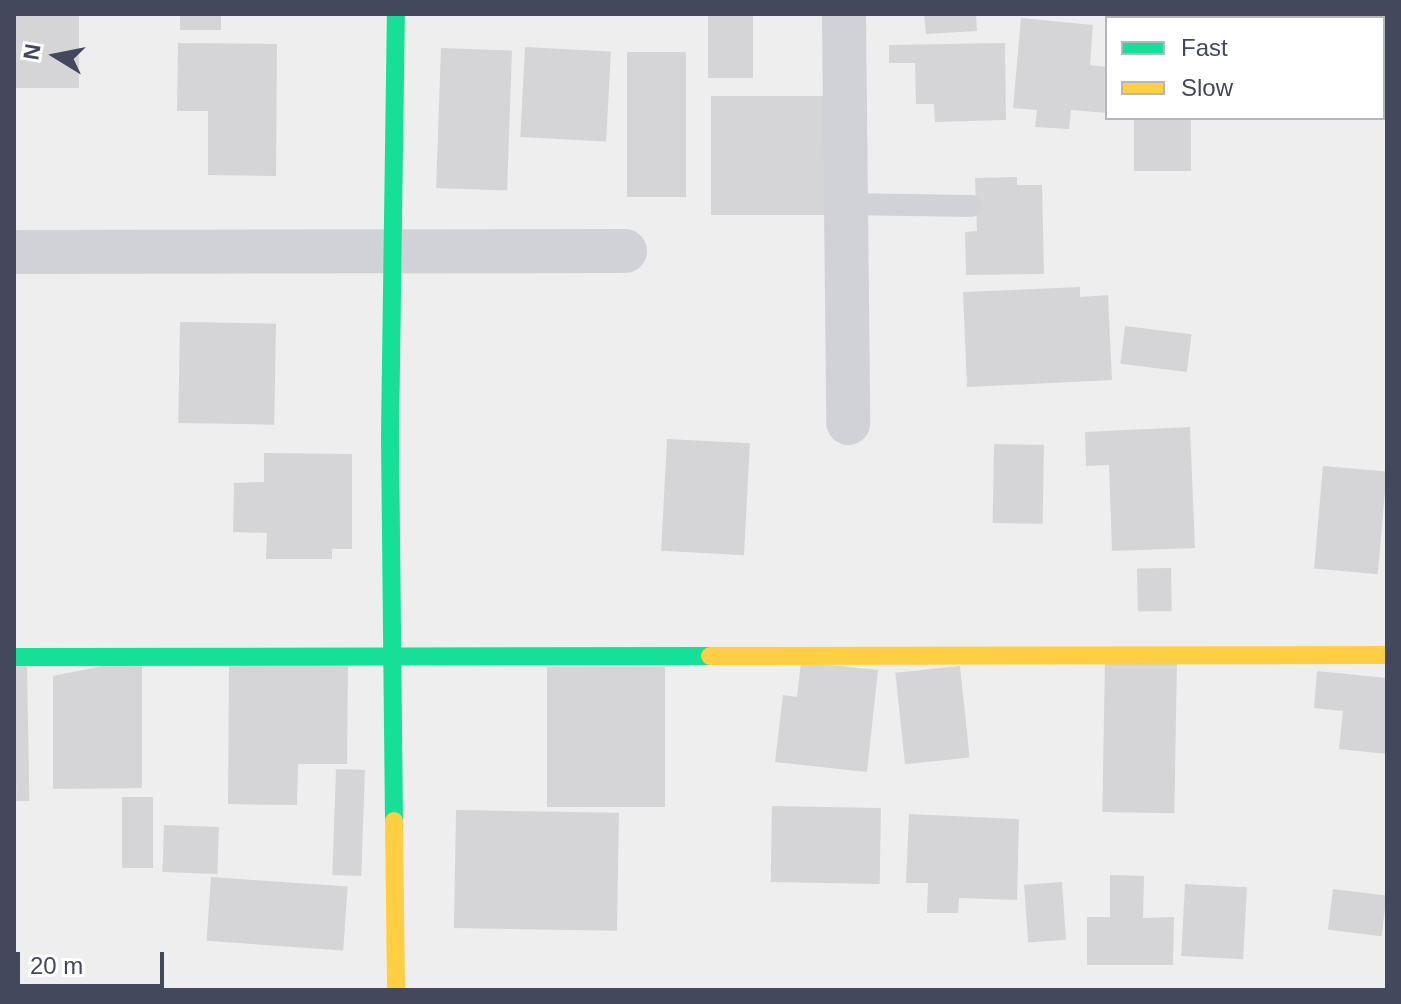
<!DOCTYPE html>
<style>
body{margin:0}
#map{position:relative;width:1401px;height:1004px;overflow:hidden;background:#efeeee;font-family:Helvetica,sans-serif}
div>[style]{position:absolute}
.building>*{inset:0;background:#d5d5d7;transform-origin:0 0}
.lane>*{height:22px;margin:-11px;padding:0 11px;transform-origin:11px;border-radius:11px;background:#d1d2d7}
.street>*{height:44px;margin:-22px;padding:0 22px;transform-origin:22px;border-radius:22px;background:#d1d2d7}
.fast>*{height:18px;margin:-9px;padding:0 9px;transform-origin:9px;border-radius:9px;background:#16e098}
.slow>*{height:18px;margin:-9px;padding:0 9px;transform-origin:9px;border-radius:9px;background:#ffcf43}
span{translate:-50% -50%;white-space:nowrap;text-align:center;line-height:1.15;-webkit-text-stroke:8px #fff;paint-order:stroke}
.frame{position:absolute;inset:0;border:16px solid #44485c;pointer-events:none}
.legend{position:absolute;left:1105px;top:16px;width:280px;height:104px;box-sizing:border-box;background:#fff;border:2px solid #b4b6be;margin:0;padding:10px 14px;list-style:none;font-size:24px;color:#44485c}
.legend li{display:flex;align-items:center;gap:16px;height:40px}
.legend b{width:40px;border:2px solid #b4b6be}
.north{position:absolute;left:16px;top:16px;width:80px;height:80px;-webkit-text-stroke:6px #fff;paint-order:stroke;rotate:280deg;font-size:22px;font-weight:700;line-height:32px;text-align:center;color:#44485c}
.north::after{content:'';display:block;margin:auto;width:28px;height:36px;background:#44485c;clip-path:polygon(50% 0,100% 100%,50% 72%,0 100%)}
.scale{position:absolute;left:16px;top:952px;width:148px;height:36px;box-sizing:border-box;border:4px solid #44485c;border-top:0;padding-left:10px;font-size:24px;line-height:28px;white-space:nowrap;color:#44485c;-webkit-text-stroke:6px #fff;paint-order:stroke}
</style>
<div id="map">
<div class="building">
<div style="left:14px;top:14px;width:65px;height:74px"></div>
<div style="left:180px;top:14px;width:41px;height:16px"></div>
<div style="left:708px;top:14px;width:45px;height:64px"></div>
<div style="clip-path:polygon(924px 14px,976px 14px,977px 31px,926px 34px)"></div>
<div style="clip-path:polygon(1021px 18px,1093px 25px,1090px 65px,1107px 67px,1107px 113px,1071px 110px,1069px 129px,1035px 127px,1037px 110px,1013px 108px)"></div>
<div style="clip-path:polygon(178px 43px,277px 44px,276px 176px,208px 175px,208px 111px,177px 111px)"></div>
<div style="clip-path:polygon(1005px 43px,1006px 120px,935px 122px,934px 104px,916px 104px,915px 63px,889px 63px,889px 45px)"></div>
<div style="left:525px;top:47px;width:86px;height:90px;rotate:3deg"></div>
<div style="left:441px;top:48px;width:71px;height:140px;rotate:2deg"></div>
<div style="left:627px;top:52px;width:59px;height:145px"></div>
<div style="left:832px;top:96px;width:119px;height:121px;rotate:90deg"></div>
<div style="left:1134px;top:118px;width:57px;height:53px"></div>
<div style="clip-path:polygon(1017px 177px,1017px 185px,1042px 185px,1044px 274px,966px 275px,965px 232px,977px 231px,975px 178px)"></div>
<div style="clip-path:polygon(1080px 287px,1080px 297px,1108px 295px,1112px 380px,967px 387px,963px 292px)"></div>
<div style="left:180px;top:322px;width:96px;height:101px;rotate:1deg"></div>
<div style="left:1125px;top:326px;width:67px;height:38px;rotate:7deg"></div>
<div style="clip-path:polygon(1190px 427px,1195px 548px,1112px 551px,1109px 465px,1086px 466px,1085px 432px)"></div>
<div style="left:667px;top:439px;width:83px;height:112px;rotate:3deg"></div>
<div style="left:994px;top:444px;width:50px;height:79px;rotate:1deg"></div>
<div style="clip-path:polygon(264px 453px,352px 454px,352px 549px,332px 549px,332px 559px,266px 559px,267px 533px,233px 532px,234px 483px,264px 482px)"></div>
<div style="left:1323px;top:466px;width:64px;height:103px;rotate:5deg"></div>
<div style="left:1171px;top:568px;width:43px;height:34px;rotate:89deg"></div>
<div style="clip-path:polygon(142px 658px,142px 788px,53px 789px,53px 676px)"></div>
<div style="left:1105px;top:660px;width:72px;height:152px;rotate:1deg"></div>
<div style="clip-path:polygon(801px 662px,878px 670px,867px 772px,775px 762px,783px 695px,797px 697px)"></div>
<div style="clip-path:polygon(229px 663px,348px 664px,347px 764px,298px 764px,297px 805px,228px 804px)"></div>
<div style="left:27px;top:665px;width:136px;height:13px;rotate:89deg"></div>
<div style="left:960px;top:666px;width:92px;height:65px;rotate:84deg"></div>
<div style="left:547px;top:667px;width:118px;height:140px"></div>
<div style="clip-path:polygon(1317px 671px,1387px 678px,1387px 754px,1339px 749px,1343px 711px,1314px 708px)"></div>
<div style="left:336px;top:769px;width:29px;height:106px;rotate:2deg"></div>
<div style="left:122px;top:797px;width:31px;height:71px"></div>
<div style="left:772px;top:806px;width:109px;height:76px;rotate:1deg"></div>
<div style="left:456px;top:810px;width:163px;height:118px;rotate:1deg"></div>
<div style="clip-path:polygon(909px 814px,1019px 819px,1017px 900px,959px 898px,958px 913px,927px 913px,928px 883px,906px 883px)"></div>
<div style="left:164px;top:825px;width:55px;height:47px;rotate:2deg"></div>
<div style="clip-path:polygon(1110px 875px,1144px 876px,1143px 918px,1174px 917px,1173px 965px,1087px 965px,1087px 917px,1110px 917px)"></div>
<div style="left:211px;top:877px;width:137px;height:64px;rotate:4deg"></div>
<div style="left:1062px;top:882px;width:58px;height:38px;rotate:86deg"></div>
<div style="left:1185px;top:884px;width:62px;height:72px;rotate:3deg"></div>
<div style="left:1333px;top:889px;width:54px;height:41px;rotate:7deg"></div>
</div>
<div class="lane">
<div style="left:844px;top:204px;width:127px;rotate:0.9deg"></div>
</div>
<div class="street">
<div style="left:844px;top:14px;width:409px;rotate:89.4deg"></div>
<div style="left:14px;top:252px;width:611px;rotate:-0.09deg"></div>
</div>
<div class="fast">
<div style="left:14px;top:657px;width:696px;rotate:-0.08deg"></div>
<div style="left:394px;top:821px;width:386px;rotate:-90.6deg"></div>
<div style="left:390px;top:435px;width:421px;rotate:-89.2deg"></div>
</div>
<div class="slow">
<div style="left:710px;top:656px;width:677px;rotate:-0.08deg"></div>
<div style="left:394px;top:821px;width:169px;rotate:89.3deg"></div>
</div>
<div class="frame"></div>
<ul class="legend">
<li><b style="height:10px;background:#16e098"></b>Fast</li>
<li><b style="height:10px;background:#ffcf43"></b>Slow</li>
</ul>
<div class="north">N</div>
<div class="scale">20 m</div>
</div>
